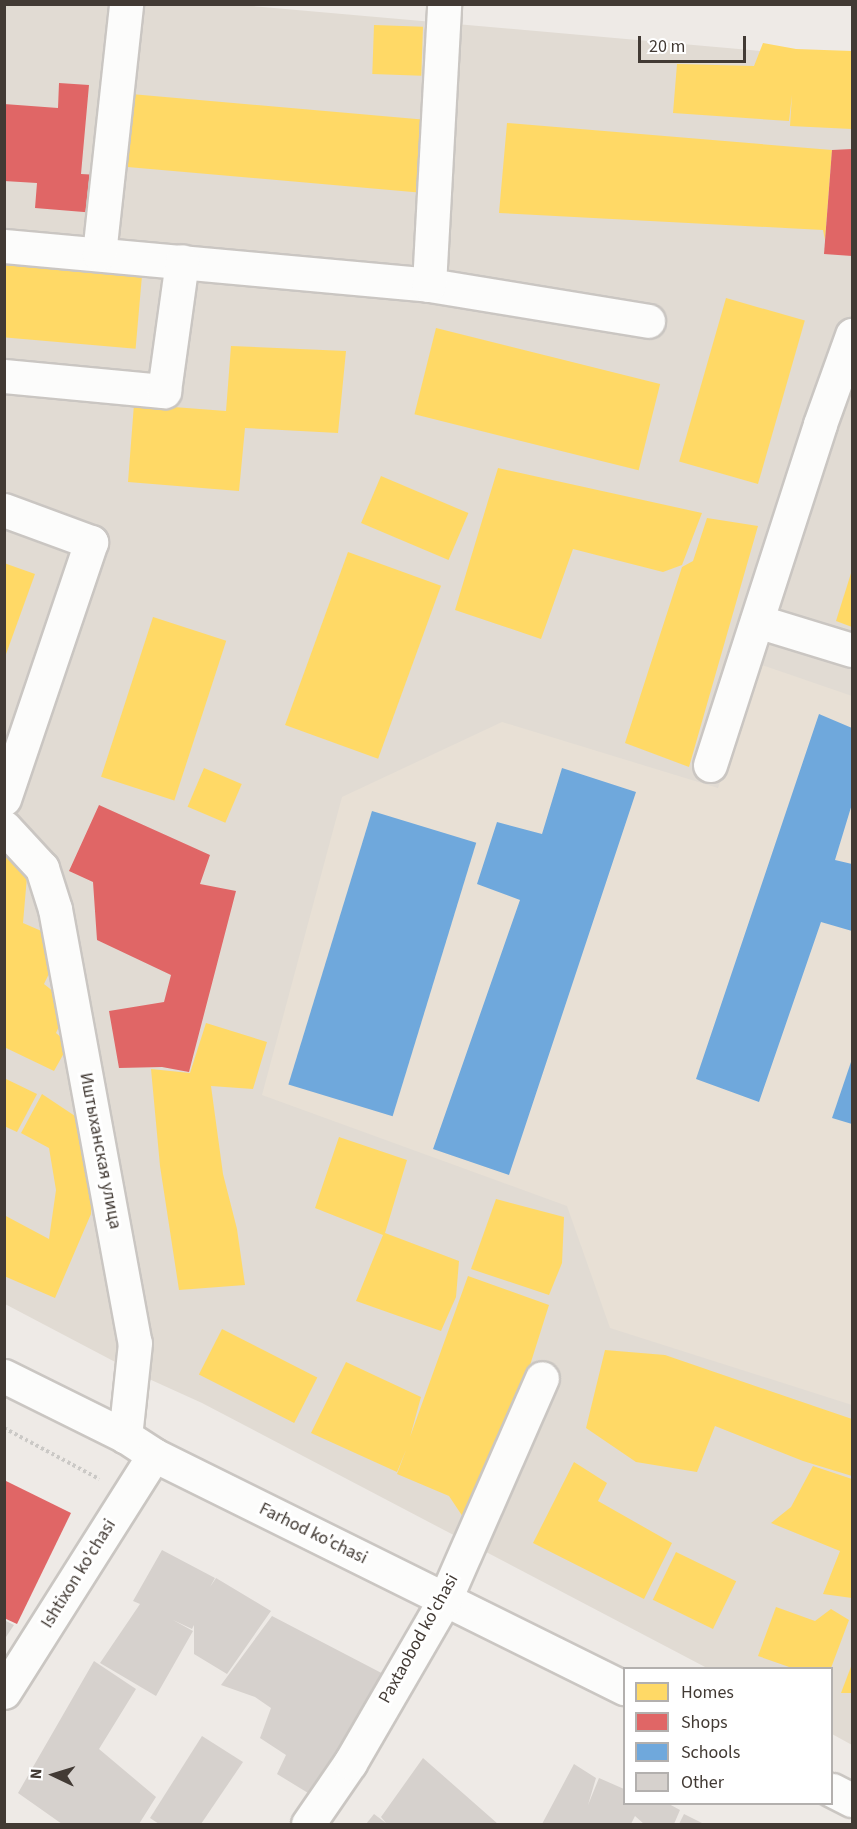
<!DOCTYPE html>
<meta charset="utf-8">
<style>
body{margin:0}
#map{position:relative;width:857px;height:1829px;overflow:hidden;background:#eeeae6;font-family:"Source Sans 3",sans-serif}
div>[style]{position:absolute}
.residential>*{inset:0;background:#e1dbd3}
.education>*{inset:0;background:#e8e0d5}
.homes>*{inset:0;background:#ffd966;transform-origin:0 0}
.shops>*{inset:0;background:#e06666}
.schools>*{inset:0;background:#6fa8dc;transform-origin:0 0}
.building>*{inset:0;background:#d6d1cd}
.path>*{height:4px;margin-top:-2px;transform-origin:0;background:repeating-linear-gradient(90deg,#cbc9c6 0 3px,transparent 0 6px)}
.roads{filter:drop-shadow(2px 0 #cac6c2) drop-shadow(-2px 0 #cac6c2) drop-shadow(0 2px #cac6c2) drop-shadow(0 -2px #cac6c2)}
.minor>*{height:33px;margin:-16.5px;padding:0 16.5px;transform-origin:16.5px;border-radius:16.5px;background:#fcfcfb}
span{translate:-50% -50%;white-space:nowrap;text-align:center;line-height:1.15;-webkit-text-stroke:6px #fff;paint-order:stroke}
.street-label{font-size:18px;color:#423a34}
.frame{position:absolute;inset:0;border:6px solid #423a34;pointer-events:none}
.legend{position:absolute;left:623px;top:1667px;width:210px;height:138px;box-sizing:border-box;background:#fff;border:2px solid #b3b0ae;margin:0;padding:8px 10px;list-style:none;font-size:18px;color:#423a34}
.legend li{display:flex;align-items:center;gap:12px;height:30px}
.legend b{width:30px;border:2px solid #b3b0ae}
.north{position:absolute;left:24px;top:1745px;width:60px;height:60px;-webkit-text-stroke:4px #fff;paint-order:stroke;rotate:274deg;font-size:16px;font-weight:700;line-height:24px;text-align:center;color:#423a34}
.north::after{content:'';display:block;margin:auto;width:21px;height:27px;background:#423a34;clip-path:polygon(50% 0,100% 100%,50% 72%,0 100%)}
.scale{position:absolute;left:638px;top:36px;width:108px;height:27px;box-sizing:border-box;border:3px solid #423a34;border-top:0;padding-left:8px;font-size:18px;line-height:21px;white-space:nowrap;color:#423a34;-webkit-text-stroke:4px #fff;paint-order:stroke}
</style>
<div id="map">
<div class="residential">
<div style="clip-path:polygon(4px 5px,241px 5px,852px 59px,852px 1745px,832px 1734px,832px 1668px,707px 1668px,202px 1403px,138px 1374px,5px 1304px)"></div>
</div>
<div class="education">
<div style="clip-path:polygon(759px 664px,852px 696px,852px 1405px,610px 1328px,567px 1206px,262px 1095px,342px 797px,502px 722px,718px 788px)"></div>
</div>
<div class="homes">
<div style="left:374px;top:25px;width:49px;height:49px;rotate:2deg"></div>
<div style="clip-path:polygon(763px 43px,796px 49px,852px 51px,852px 129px,790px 126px,792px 95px,789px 121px,673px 113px,677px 64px,754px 66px)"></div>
<div style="left:131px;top:94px;width:295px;height:73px;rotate:5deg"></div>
<div style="clip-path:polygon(507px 123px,832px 150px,825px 240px,823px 230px,499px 213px)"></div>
<div style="left:4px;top:258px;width:139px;height:79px;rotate:5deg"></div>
<div style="left:726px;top:298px;width:82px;height:170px;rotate:16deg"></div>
<div style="left:436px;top:328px;width:231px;height:89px;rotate:14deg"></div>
<div style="clip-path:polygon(231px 346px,346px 351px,338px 433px,245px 428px,239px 491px,128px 482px,134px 404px,226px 411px)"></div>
<div style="clip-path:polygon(498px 468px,702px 513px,682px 565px,663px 572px,573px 549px,541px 639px,455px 610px)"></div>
<div style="left:381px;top:476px;width:95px;height:51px;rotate:23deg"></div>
<div style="clip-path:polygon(707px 518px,758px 526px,689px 767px,625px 743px,682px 567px,693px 561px)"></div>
<div style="left:348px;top:552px;width:99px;height:184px;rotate:20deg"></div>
<div style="clip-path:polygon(4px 563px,35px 574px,5px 657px,4px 657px)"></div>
<div style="clip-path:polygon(852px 570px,852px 627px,836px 621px)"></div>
<div style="left:153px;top:617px;width:77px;height:168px;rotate:18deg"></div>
<div style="left:204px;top:768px;width:41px;height:42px;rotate:23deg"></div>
<div style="clip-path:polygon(4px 856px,28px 865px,23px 923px,46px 933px,58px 955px,44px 984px,69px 1004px,56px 1033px,69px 1044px,54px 1071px,4px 1047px)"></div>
<div style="clip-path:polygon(206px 1023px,267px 1042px,253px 1089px,211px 1086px,223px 1174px,237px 1229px,245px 1285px,179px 1290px,160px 1166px,151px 1069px,190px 1073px)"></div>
<div style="clip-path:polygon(4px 1078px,37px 1094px,17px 1132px,4px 1126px)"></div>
<div style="clip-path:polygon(42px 1094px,81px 1120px,91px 1175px,91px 1214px,55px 1298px,4px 1276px,4px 1215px,49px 1239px,56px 1190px,49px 1148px,21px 1133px)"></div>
<div style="clip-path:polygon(339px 1137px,407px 1160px,385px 1233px,459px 1261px,456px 1297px,441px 1331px,356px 1301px,383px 1235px,315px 1208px)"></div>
<div style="clip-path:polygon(496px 1199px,564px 1217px,562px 1263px,549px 1295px,471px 1269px)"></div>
<div style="clip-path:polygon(468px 1276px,549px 1305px,513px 1419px,467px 1523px,449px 1496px,397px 1474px,406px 1450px,397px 1472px,311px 1433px,346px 1362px,421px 1397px,410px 1437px)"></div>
<div style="left:222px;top:1329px;width:107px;height:51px;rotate:27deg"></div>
<div style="clip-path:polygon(605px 1350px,665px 1355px,852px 1419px,852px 1476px,803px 1461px,715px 1426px,697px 1472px,636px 1462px,586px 1428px)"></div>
<div style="clip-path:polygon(574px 1462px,607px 1483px,598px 1501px,672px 1543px,644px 1599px,533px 1543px)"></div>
<div style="clip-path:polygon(813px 1466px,852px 1479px,852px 1598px,823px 1594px,840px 1551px,771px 1523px,791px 1507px)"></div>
<div style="left:676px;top:1552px;width:67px;height:53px;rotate:26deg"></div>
<div style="clip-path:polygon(776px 1607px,815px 1621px,831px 1609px,849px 1620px,831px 1668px,792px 1668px,758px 1656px)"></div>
<div style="clip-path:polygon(852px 1664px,852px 1693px,841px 1693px)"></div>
</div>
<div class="shops">
<div style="clip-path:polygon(59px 83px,89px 85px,81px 174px,99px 175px,96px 213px,35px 208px,37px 183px,4px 181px,4px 104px,58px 108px)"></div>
<div style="clip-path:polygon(852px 149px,852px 256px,824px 254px,832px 150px)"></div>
<div style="clip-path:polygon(99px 805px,210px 855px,200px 884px,236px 891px,189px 1072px,162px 1067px,119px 1068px,109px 1011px,164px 1002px,171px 975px,97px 940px,93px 882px,69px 871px)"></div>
<div style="clip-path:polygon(4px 1480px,71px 1513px,17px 1624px,4px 1618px)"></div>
</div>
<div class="schools">
<div style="clip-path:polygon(819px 714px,852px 728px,852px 804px,835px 860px,852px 864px,852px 931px,821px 922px,759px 1102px,696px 1079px)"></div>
<div style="clip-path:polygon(562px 768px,636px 792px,509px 1175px,433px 1149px,520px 900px,477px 884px,497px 822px,542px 834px)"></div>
<div style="left:372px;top:811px;width:109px;height:286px;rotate:17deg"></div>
<div style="clip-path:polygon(852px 1059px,852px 1124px,832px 1118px)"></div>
</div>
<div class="building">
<div style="clip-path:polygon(162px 1550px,215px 1578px,210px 1587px,216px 1578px,271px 1611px,227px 1674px,194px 1654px,194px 1625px,192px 1629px,173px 1620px,193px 1631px,156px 1696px,100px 1663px,140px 1604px,133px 1601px)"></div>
<div style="clip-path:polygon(272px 1616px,393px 1679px,313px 1796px,277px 1774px,286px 1755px,260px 1738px,271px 1708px,255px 1697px,221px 1685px)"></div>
<div style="clip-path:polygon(4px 1620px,14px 1625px,4px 1640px)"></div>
<div style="clip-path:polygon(94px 1661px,136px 1689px,99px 1749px,156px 1797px,139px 1824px,62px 1824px,18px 1793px)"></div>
<div style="clip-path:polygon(202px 1736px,243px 1762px,201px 1824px,159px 1824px,150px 1818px)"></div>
<div style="clip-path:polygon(423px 1758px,498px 1824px,366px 1824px,374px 1814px,386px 1823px,381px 1817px)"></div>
<div style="clip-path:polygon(574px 1764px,596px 1778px,588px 1805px,599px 1778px,624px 1789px,624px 1804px,669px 1804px,680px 1810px,674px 1824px,644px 1824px,635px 1816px,631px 1824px,542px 1824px)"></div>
<div style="clip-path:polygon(684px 1814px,704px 1824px,679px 1824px)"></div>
</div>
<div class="path">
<div style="left:4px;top:1428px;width:108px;rotate:28.2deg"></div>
</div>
<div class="roads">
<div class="minor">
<div style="left:4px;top:246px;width:427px;rotate:5.2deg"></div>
<div style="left:429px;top:285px;width:222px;rotate:9.3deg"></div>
<div style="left:99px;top:254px;width:251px;rotate:-83.8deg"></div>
<div style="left:429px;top:285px;width:281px;rotate:-86.9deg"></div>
<div style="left:4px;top:376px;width:161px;rotate:5.4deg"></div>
<div style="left:164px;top:391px;width:131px;rotate:-82.1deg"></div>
<div style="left:4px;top:510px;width:93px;rotate:20.2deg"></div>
<div style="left:91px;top:542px;width:271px;rotate:108.7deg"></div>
<div style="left:757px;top:621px;width:99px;rotate:17deg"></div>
<div style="left:710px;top:765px;width:358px;rotate:-72.1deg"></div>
<div style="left:820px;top:424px;width:95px;rotate:-70.2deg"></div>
<div style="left:4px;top:827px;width:56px;rotate:47.2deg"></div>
<div style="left:42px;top:868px;width:43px;rotate:72.4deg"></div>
<div style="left:55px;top:909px;width:441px;rotate:79.6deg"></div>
<div style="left:135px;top:1343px;width:94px;rotate:96.1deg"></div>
<div style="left:4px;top:1376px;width:135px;rotate:26.4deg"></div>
<div style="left:125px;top:1436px;width:35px;rotate:33deg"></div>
<div style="left:154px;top:1455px;width:525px;rotate:26.37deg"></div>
<div style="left:4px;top:1692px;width:280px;rotate:-57.7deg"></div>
<div style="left:832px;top:1790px;width:22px;rotate:27deg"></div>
<div style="left:308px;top:1824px;width:74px;rotate:-55.5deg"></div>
<div style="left:350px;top:1763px;width:190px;rotate:-59.9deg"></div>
<div style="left:445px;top:1599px;width:241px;rotate:-66.3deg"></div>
</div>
</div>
<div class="street-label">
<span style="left:100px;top:1151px;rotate:79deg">Иштыханская улица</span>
<span style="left:313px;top:1534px;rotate:26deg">Farhod ko'chasi</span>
<span style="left:79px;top:1574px;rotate:-58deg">Ishtixon ko'chasi</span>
<span style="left:419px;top:1639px;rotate:-61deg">Paxtaobod ko'chasi</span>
</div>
<div class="frame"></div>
<ul class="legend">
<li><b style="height:16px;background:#ffd966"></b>Homes</li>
<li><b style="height:16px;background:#e06666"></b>Shops</li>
<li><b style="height:16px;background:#6fa8dc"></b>Schools</li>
<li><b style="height:16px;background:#d6d1cd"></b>Other</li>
</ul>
<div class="north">N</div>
<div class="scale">20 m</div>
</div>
